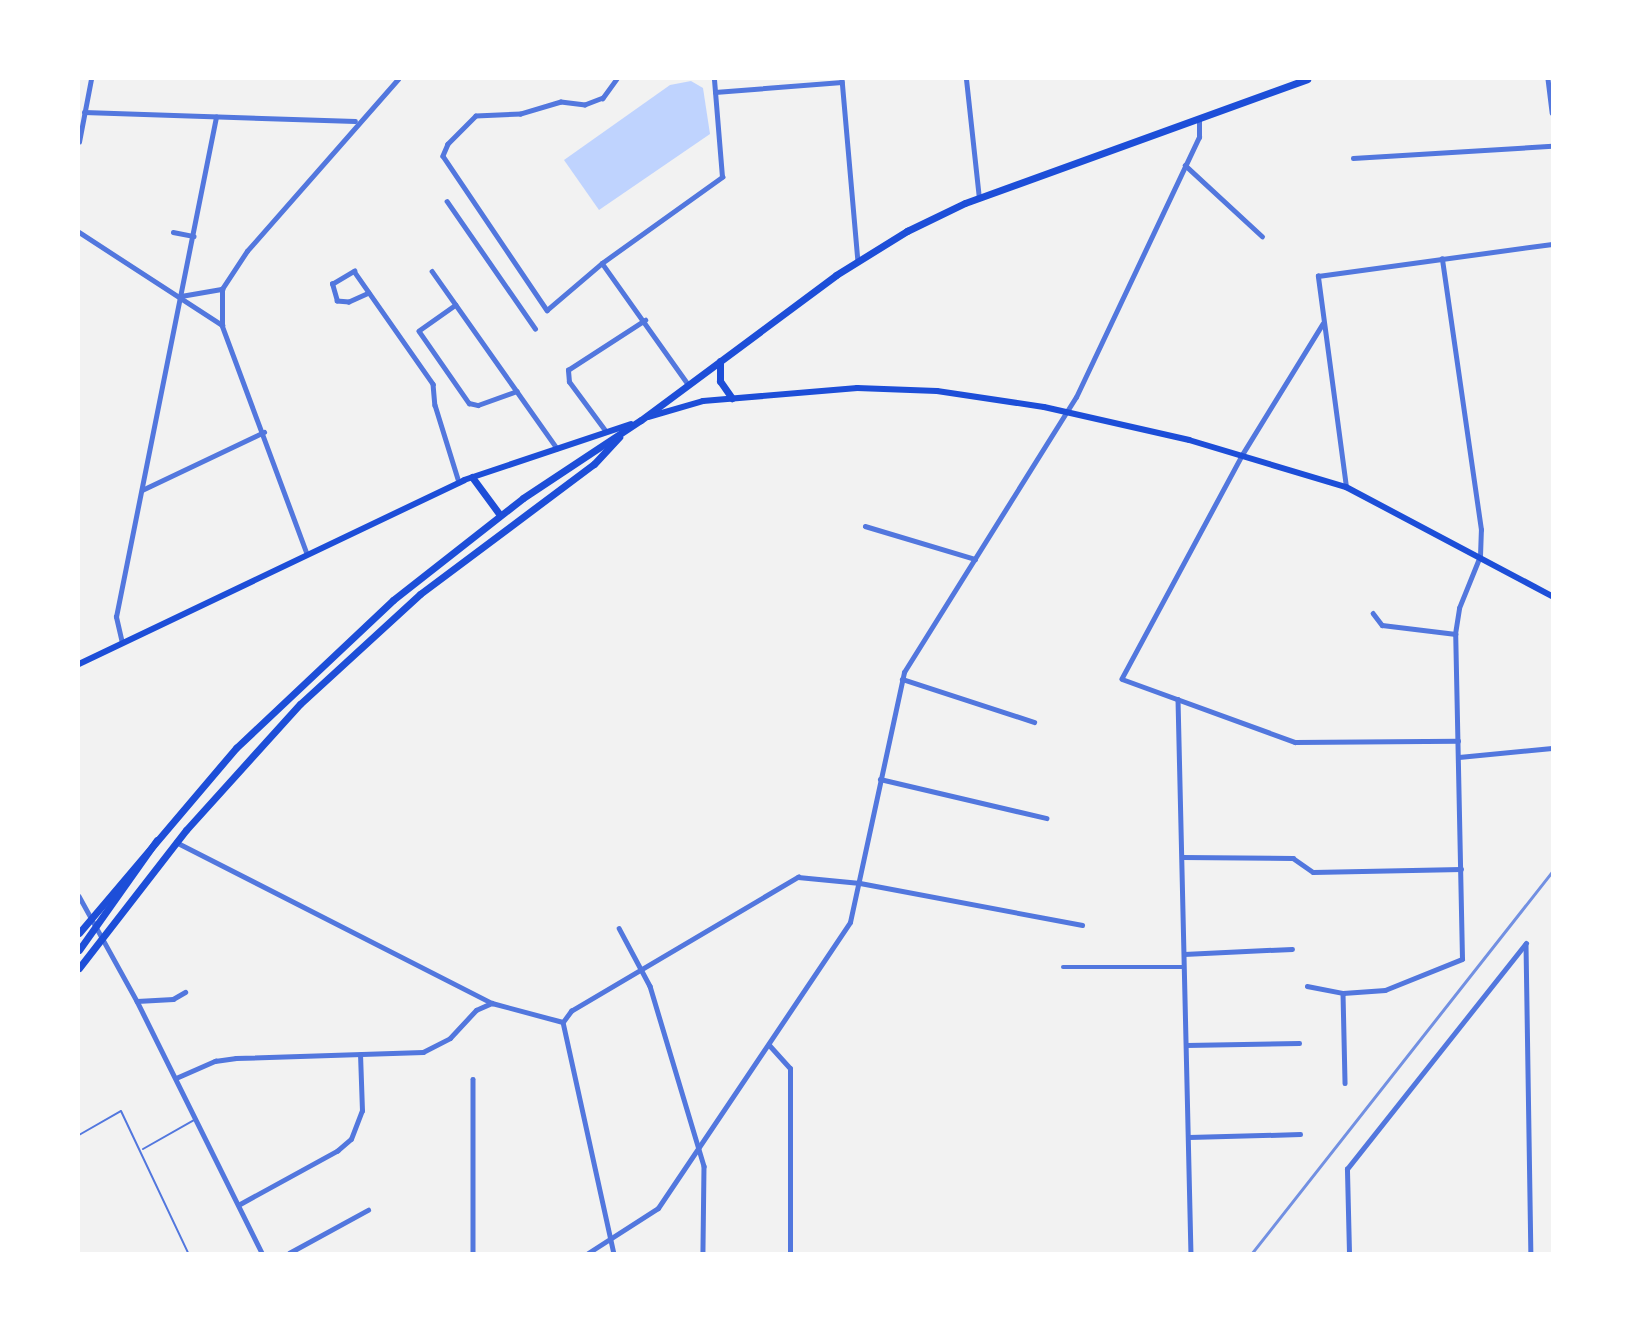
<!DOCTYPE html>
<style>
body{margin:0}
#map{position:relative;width:1631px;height:1332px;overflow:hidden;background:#f2f2f2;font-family:Cabin,sans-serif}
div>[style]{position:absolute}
.water>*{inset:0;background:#bfd3fe}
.service>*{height:2px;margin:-1px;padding:0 1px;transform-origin:1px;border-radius:1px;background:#5277de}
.minor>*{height:4.5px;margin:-2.25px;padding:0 2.25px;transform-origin:2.25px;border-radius:2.25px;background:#5277de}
.tertiary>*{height:5px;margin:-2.5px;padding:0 2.5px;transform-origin:2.5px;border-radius:2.5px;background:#5277de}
.secondary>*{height:6px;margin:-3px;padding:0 3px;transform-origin:3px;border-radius:3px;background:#1d4ed8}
.primary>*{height:7px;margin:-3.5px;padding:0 3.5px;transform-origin:3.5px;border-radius:3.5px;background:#1d4ed8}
.rail>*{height:2.5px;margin:-1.25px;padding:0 1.25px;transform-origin:1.25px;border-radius:1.25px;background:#7290e2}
span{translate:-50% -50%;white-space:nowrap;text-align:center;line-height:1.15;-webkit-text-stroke:5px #fff;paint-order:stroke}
.frame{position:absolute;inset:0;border:80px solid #fff;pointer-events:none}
</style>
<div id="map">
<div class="water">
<div style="clip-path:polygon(691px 81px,703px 88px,710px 134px,599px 210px,564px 160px,670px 85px)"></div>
</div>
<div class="service">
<div style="left:79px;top:1135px;width:48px;rotate:-29.7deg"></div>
<div style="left:121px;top:1111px;width:157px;rotate:64.7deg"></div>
<div style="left:143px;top:1149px;width:61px;rotate:-29.5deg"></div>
</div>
<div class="minor">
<div style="left:617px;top:79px;width:24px;rotate:126deg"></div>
<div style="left:603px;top:98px;width:19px;rotate:159deg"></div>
<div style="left:585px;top:105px;width:24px;rotate:-173deg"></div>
<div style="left:561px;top:102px;width:42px;rotate:163.3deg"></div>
<div style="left:521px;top:114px;width:45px;rotate:177.5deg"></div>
<div style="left:476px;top:116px;width:40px;rotate:135deg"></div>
<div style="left:448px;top:144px;width:13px;rotate:113deg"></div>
<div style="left:443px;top:156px;width:186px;rotate:56deg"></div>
<div style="left:547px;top:310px;width:72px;rotate:-40.5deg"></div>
<div style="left:602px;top:263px;width:148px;rotate:-35.6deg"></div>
<div style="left:722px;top:177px;width:98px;rotate:-94.7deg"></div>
<div style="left:842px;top:79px;width:183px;rotate:85deg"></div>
<div style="left:1548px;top:79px;width:34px;rotate:83deg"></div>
<div style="left:715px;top:92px;width:127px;rotate:-4.5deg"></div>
<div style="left:84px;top:112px;width:271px;rotate:1.9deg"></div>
<div style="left:79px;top:142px;width:64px;rotate:-79.2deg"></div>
<div style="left:1353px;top:158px;width:199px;rotate:-3.5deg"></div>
<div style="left:1185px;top:165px;width:105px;rotate:42.7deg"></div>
<div style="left:447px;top:201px;width:155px;rotate:55.3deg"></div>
<div style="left:79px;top:232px;width:171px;rotate:33deg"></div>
<div style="left:222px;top:325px;width:244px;rotate:69.6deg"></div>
<div style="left:173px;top:232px;width:21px;rotate:11deg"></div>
<div style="left:602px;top:263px;width:148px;rotate:54.6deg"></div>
<div style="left:432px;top:271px;width:217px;rotate:54.8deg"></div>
<div style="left:369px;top:293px;width:22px;rotate:156deg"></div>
<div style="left:349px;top:302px;width:12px;rotate:-175deg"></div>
<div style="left:337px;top:301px;width:18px;rotate:-106deg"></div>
<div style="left:332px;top:284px;width:26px;rotate:-31deg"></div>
<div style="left:354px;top:271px;width:138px;rotate:55deg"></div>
<div style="left:433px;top:384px;width:21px;rotate:85deg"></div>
<div style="left:435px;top:405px;width:81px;rotate:72.7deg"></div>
<div style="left:181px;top:296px;width:42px;rotate:-9.7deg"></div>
<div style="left:456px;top:305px;width:45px;rotate:144.9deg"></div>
<div style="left:419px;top:331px;width:88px;rotate:55.2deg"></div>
<div style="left:469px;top:403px;width:9px;rotate:13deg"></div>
<div style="left:478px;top:405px;width:41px;rotate:-19.7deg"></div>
<div style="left:1323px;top:324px;width:153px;rotate:121.6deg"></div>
<div style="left:1243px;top:454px;width:255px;rotate:118.3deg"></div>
<div style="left:1122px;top:679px;width:184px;rotate:20deg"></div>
<div style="left:1295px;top:742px;width:163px;rotate:-0.4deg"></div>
<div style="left:222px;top:325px;width:36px;rotate:-90deg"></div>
<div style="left:222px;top:289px;width:45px;rotate:-56.7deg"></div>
<div style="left:247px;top:251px;width:229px;rotate:-48.7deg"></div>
<div style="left:606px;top:432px;width:62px;rotate:-126.5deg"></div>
<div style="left:569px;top:382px;width:12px;rotate:-95deg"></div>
<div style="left:568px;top:370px;width:92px;rotate:-33deg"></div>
<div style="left:1346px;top:487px;width:213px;rotate:-97.6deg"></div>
<div style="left:1318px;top:276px;width:236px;rotate:-7.8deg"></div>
<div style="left:142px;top:490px;width:135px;rotate:-25.4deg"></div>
<div style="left:865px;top:526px;width:115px;rotate:16.7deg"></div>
<div style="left:1373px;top:613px;width:15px;rotate:53deg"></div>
<div style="left:1382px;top:625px;width:74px;rotate:7deg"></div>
<div style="left:122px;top:643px;width:27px;rotate:-103deg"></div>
<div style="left:116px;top:617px;width:510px;rotate:-78.69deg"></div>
<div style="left:902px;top:679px;width:139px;rotate:18deg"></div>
<div style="left:1178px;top:699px;width:554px;rotate:88.66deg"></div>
<div style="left:1459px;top:757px;width:93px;rotate:-5.5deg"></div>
<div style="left:880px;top:779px;width:171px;rotate:13.2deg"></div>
<div style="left:176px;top:842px;width:355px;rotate:27deg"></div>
<div style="left:492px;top:1003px;width:73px;rotate:15deg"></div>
<div style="left:1182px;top:857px;width:111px;rotate:0.5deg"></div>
<div style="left:1293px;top:858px;width:24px;rotate:35deg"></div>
<div style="left:1313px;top:872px;width:148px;rotate:-1.2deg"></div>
<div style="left:79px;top:896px;width:120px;rotate:61.1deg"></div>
<div style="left:137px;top:1001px;width:281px;rotate:63.6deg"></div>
<div style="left:619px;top:928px;width:66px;rotate:61.9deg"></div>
<div style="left:650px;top:986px;width:188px;rotate:73.3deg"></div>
<div style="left:704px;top:1166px;width:87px;rotate:90.7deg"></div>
<div style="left:1526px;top:944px;width:309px;rotate:89.1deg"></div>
<div style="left:1184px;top:954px;width:108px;rotate:-2.7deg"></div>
<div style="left:1063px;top:967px;width:121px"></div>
<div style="left:1307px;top:986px;width:37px;rotate:11deg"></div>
<div style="left:1343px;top:993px;width:42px;rotate:-4.1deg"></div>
<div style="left:1385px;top:990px;width:83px;rotate:-21.9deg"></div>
<div style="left:1462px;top:959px;width:325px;rotate:-91.2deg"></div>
<div style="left:1455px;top:634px;width:26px;rotate:-81deg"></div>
<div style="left:1459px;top:608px;width:56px;rotate:-68deg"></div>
<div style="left:1480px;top:556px;width:26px;rotate:-88deg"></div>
<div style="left:1481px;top:530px;width:274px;rotate:-98.2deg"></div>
<div style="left:1343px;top:993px;width:90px;rotate:88.7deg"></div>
<div style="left:137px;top:1001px;width:36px;rotate:-3deg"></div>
<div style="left:173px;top:999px;width:14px;rotate:-30deg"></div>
<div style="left:563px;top:1022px;width:14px;rotate:-54deg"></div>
<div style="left:571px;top:1011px;width:264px;rotate:-30.6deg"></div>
<div style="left:798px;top:877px;width:62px;rotate:5.5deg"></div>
<div style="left:860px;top:883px;width:226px;rotate:10.7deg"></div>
<div style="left:563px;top:1022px;width:237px;rotate:77.6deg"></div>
<div style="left:1186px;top:1045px;width:113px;rotate:-1deg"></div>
<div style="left:176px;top:1078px;width:43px;rotate:-23.6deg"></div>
<div style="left:215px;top:1061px;width:21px;rotate:-8deg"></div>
<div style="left:236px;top:1058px;width:187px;rotate:-1.8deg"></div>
<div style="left:423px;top:1052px;width:30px;rotate:-27deg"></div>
<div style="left:450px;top:1038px;width:38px;rotate:-47deg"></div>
<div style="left:476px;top:1010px;width:17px;rotate:-24deg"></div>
<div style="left:473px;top:1079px;width:174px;rotate:90deg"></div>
<div style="left:1189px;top:1137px;width:111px;rotate:-1.5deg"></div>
<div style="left:240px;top:1204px;width:111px;rotate:-28.7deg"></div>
<div style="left:337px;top:1151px;width:18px;rotate:-41deg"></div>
<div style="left:351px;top:1139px;width:30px;rotate:-69deg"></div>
<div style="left:362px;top:1111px;width:56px;rotate:-92deg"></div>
<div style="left:289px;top:1253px;width:90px;rotate:-28.6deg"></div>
<div style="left:1349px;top:1253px;width:84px;rotate:-91.4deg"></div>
<div style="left:1347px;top:1169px;width:288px;rotate:-51.6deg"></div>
</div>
<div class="tertiary">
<div style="left:966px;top:79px;width:120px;rotate:83.8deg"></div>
<div style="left:769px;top:1045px;width:31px;rotate:48deg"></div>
<div style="left:790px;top:1068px;width:185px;rotate:90deg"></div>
<div style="left:588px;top:1253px;width:83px;rotate:-32.7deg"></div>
<div style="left:658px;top:1208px;width:344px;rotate:-56.1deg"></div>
<div style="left:850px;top:922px;width:256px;rotate:-77.8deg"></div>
<div style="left:904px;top:672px;width:324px;rotate:-58deg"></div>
<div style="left:1076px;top:397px;width:288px;rotate:-64.7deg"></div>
<div style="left:1199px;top:137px;width:19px;rotate:-90deg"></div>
</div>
<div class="secondary">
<div style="left:648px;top:417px;width:57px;rotate:-16.2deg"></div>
<div style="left:703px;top:401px;width:155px;rotate:-4.8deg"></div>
<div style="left:857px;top:388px;width:80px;rotate:2.1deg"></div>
<div style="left:937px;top:391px;width:108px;rotate:8.5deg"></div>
<div style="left:1044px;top:407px;width:149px;rotate:12.8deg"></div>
<div style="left:1189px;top:440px;width:164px;rotate:16.7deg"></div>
<div style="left:1346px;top:487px;width:233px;rotate:27.9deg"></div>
<div style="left:79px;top:664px;width:427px;rotate:-25.5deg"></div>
<div style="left:464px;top:480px;width:176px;rotate:-18.5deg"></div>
</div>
<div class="primary">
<div style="left:720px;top:361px;width:20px;rotate:90deg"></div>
<div style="left:720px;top:381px;width:21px;rotate:55deg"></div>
<div style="left:472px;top:477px;width:47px;rotate:53.6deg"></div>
<div style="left:79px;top:933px;width:243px;rotate:-49.7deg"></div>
<div style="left:236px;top:748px;width:216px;rotate:-43.3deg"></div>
<div style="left:393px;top:600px;width:165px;rotate:-38.1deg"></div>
<div style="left:523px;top:498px;width:141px;rotate:-33.5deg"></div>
<div style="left:641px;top:420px;width:243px;rotate:-36.6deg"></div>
<div style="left:836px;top:275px;width:84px;rotate:-31.8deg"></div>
<div style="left:907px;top:231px;width:64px;rotate:-25.8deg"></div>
<div style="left:965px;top:203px;width:364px;rotate:-19.9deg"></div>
<div style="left:79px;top:950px;width:135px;rotate:-54.7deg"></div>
<div style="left:79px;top:968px;width:175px;rotate:-52.2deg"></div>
<div style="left:186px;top:830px;width:170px;rotate:-47.9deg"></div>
<div style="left:300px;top:704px;width:163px;rotate:-42.5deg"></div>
<div style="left:420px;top:594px;width:217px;rotate:-36.8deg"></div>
<div style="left:594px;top:464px;width:37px;rotate:-47deg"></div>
</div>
<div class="rail">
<div style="left:1252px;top:1253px;width:485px;rotate:-51.8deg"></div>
</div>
<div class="frame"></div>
</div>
